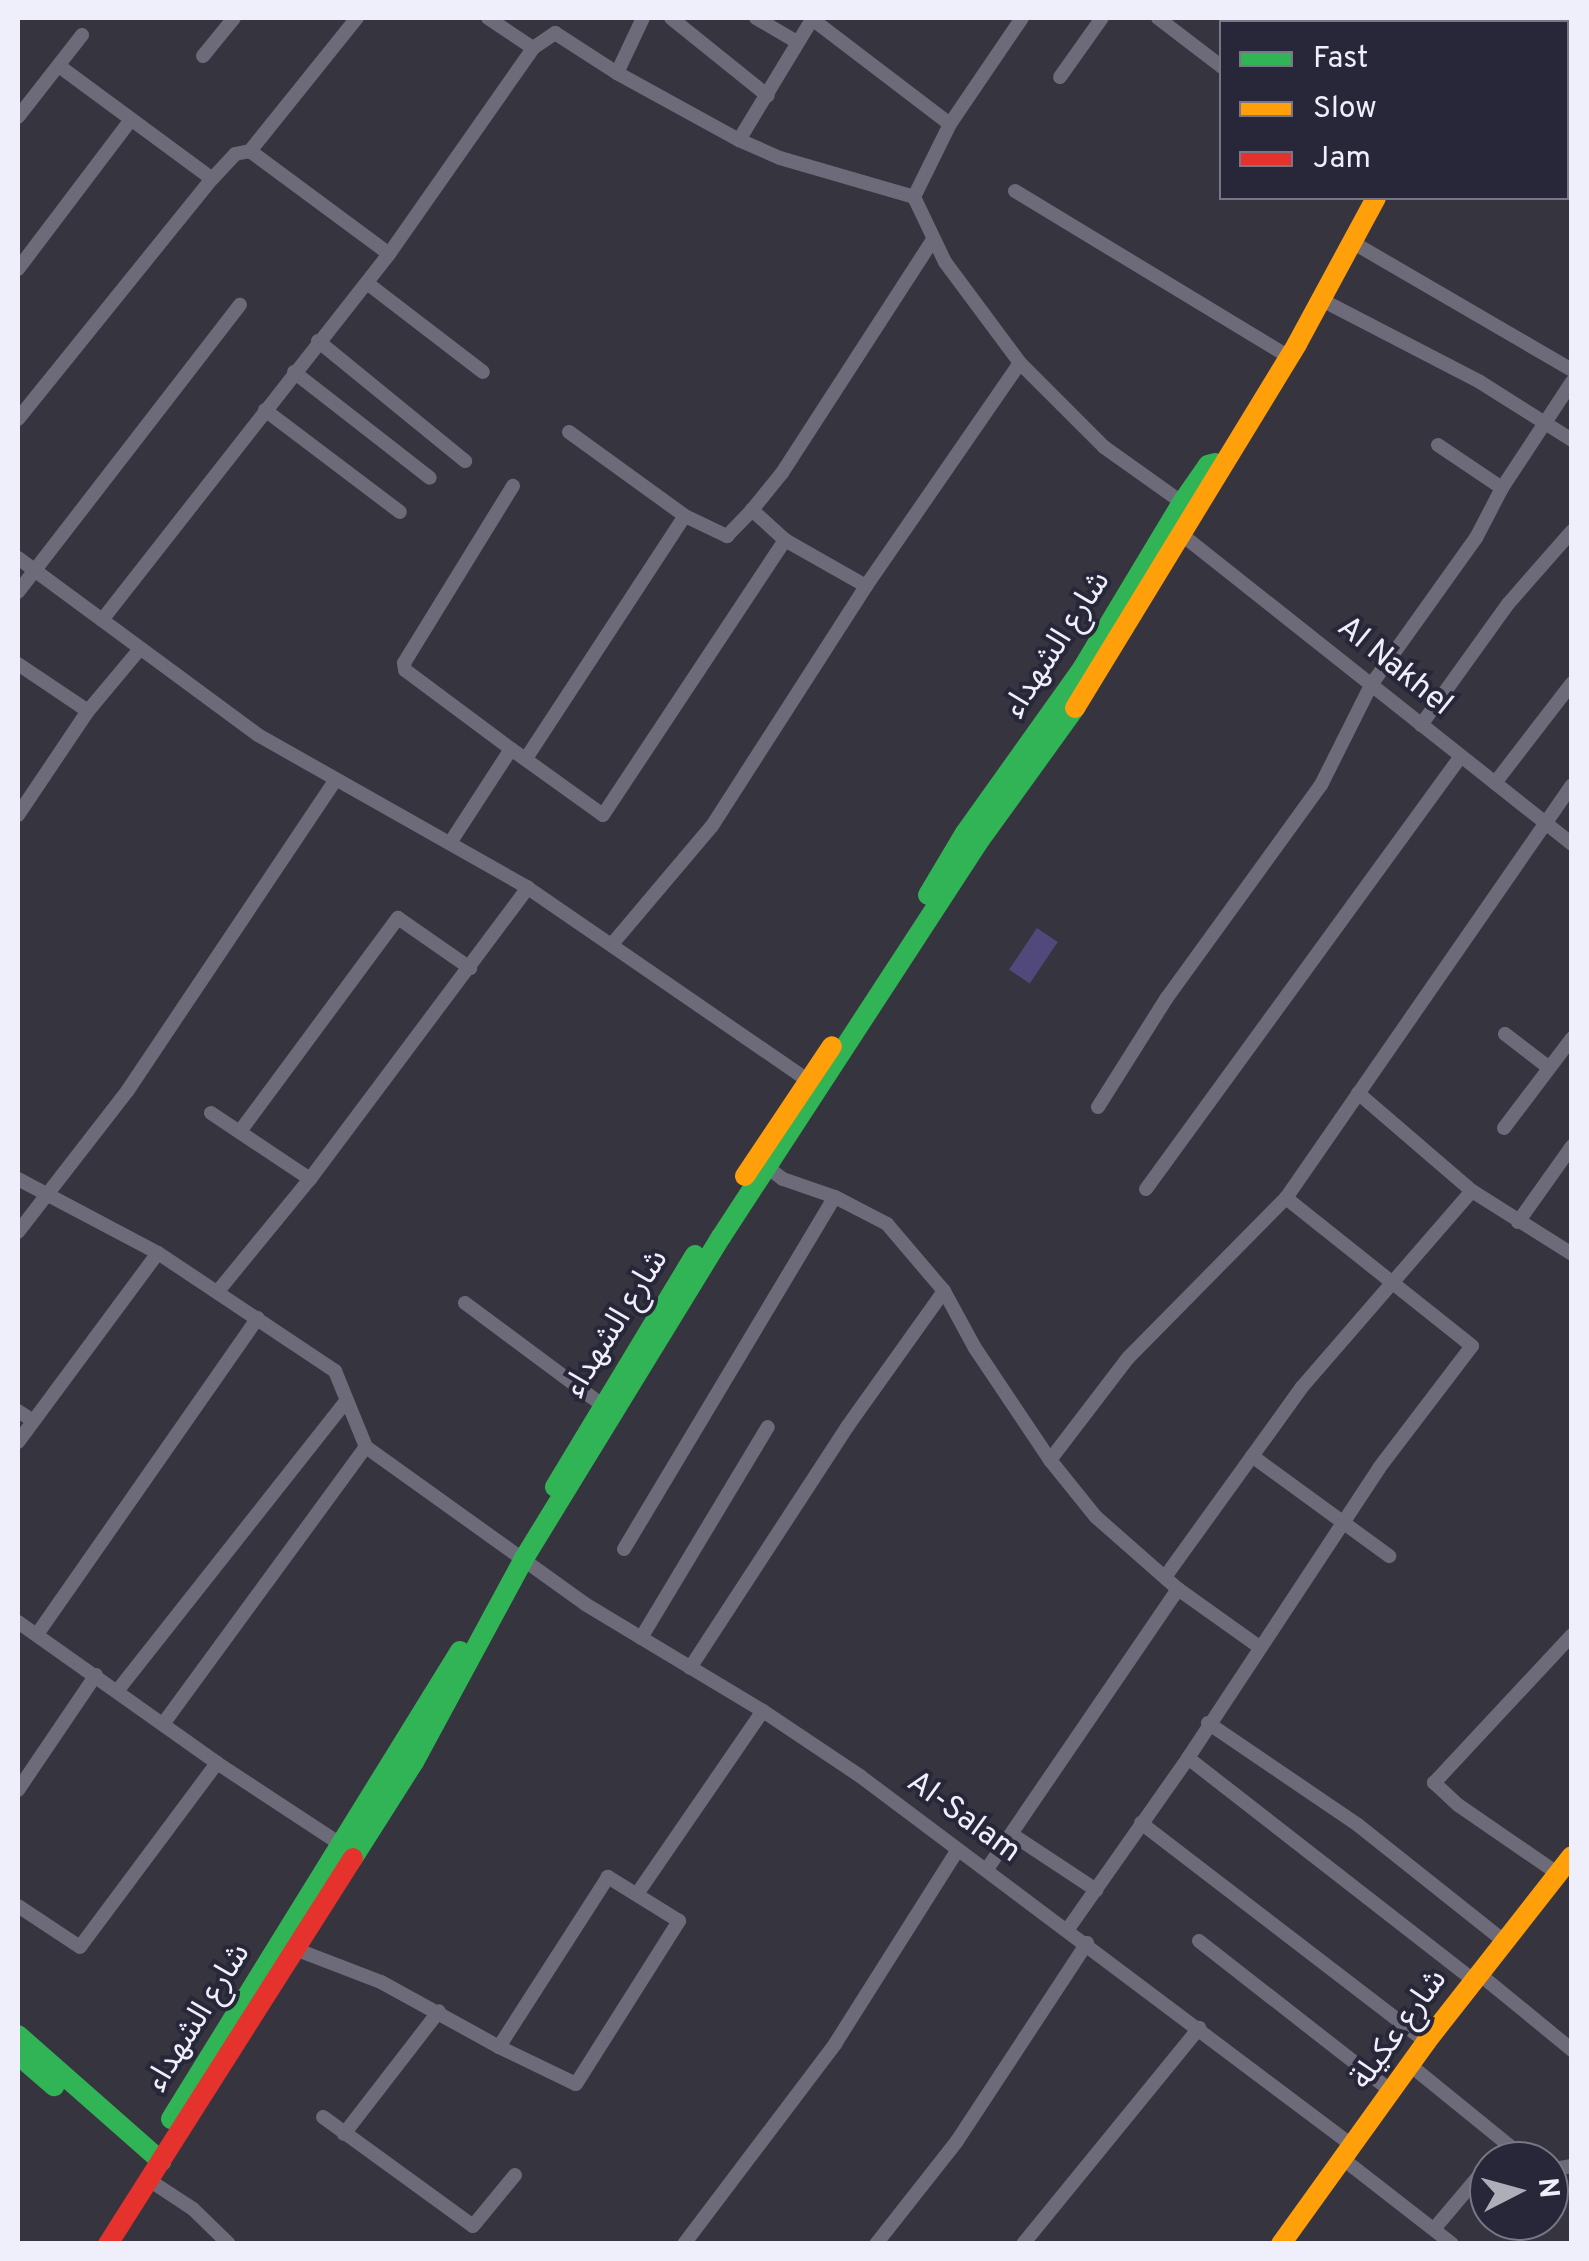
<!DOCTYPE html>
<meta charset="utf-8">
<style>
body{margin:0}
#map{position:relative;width:1589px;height:2261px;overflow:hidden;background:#36343f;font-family:Overpass,"Noto Sans Arabic",sans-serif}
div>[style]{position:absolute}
.green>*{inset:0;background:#51497c;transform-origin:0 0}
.street>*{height:14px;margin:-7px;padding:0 7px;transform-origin:7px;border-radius:7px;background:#6d6b7a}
.fast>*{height:20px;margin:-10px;padding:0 10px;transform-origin:10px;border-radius:10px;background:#30b455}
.slow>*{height:20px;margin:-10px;padding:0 10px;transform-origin:10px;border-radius:10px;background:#ff9f0a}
.jam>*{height:20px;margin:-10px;padding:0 10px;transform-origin:10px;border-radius:10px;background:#e5322d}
span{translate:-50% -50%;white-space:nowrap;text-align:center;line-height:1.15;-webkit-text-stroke:8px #282639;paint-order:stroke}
.street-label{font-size:32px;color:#efeffb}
.frame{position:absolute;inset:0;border:20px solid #efeffb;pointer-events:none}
.legend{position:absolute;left:1219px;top:20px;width:350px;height:180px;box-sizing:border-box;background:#282639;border:2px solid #787687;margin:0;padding:12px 18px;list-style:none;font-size:30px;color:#efeffb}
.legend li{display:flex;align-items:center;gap:20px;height:50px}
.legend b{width:50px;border:2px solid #787687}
.north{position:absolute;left:1469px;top:2141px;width:100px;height:100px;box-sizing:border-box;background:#282639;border:2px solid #787687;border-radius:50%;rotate:84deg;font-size:28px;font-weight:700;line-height:40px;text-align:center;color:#efeffb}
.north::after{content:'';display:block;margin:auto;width:35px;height:45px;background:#aeaeb9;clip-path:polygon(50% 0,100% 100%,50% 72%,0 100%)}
</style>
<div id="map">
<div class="green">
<div style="left:1037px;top:928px;width:25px;height:50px;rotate:34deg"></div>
</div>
<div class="street">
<div style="left:488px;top:18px;width:54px;rotate:33.7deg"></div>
<div style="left:671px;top:18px;width:124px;rotate:38.8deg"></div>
<div style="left:756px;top:18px;width:48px;rotate:30.3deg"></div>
<div style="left:1022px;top:18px;width:128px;rotate:124.2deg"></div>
<div style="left:950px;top:124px;width:81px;rotate:116.3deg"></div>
<div style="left:914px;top:197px;width:72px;rotate:64.5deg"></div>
<div style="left:945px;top:262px;width:126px;rotate:53.4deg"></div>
<div style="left:1020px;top:363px;width:119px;rotate:45deg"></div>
<div style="left:1104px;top:447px;width:102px;rotate:35.4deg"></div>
<div style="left:1158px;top:18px;width:81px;rotate:37.4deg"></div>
<div style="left:1513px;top:18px;width:9px;rotate:27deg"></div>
<div style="left:812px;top:19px;width:173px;rotate:37.3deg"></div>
<div style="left:1257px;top:22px;width:6px;rotate:-45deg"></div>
<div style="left:1295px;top:22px;width:4px;rotate:-63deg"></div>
<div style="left:1566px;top:50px;width:7px;rotate:27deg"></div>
<div style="left:203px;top:56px;width:49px;rotate:-50.8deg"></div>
<div style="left:59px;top:66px;width:190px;rotate:36.4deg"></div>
<div style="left:617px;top:73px;width:61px;rotate:-64.7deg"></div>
<div style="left:1060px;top:77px;width:72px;rotate:-54.6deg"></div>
<div style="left:1566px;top:93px;width:8px;rotate:-45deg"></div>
<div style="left:18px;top:117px;width:104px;rotate:-52deg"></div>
<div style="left:739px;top:140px;width:143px;rotate:-58.8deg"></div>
<div style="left:250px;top:151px;width:173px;rotate:36.5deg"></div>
<div style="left:1566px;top:182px;width:7px;rotate:27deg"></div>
<div style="left:1015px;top:191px;width:318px;rotate:31.2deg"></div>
<div style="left:1352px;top:242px;width:255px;rotate:30.2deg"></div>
<div style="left:18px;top:269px;width:184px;rotate:-52.9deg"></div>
<div style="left:367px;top:283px;width:146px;rotate:37.5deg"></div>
<div style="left:1320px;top:299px;width:180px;rotate:27.4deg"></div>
<div style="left:1480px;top:382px;width:109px;rotate:32.2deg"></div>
<div style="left:318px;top:341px;width:190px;rotate:39.2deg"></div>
<div style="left:294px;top:372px;width:172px;rotate:37.9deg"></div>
<div style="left:265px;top:410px;width:169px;rotate:37.1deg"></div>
<div style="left:18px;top:419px;width:309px;rotate:-51.1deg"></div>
<div style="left:212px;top:179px;width:34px;rotate:-47deg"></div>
<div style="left:235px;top:154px;width:15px;rotate:-11deg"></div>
<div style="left:250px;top:151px;width:171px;rotate:-51.2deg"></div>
<div style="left:569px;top:432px;width:143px;rotate:35.9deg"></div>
<div style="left:685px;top:516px;width:47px;rotate:25.5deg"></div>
<div style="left:727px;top:536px;width:36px;rotate:-46deg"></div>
<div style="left:1438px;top:445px;width:77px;rotate:33.9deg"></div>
<div style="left:1181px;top:534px;width:499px;rotate:38.4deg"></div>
<div style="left:18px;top:558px;width:298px;rotate:36.4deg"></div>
<div style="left:258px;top:735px;width:310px;rotate:29.5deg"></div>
<div style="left:528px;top:888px;width:348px;rotate:34.5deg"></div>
<div style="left:866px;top:586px;width:93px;rotate:-150.4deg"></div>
<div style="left:785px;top:540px;width:45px;rotate:-137.7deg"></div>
<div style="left:752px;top:510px;width:48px;rotate:-51deg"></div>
<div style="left:782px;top:473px;width:276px;rotate:-57.1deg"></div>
<div style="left:18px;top:592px;width:363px;rotate:-52.3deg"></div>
<div style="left:102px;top:620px;width:465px;rotate:-51.9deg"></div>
<div style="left:389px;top:254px;width:251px;rotate:-55deg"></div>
<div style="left:533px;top:48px;width:27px;rotate:-34deg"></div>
<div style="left:555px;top:33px;width:74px;rotate:32.8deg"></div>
<div style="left:617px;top:73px;width:139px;rotate:28.8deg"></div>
<div style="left:739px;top:140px;width:45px;rotate:23.7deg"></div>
<div style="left:780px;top:158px;width:140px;rotate:16.2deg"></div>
<div style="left:18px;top:664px;width:84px;rotate:33.9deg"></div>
<div style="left:1421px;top:725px;width:149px;rotate:-54.3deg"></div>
<div style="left:1508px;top:604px;width:97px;rotate:-48.8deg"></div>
<div style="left:511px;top:749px;width:113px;rotate:35.7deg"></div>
<div style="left:603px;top:815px;width:330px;rotate:-56.5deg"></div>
<div style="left:527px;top:757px;width:288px;rotate:-56.8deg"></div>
<div style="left:1495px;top:783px;width:126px;rotate:-52.4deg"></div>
<div style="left:18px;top:815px;width:125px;rotate:-56.1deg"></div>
<div style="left:88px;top:711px;width:80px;rotate:-50.1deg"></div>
<div style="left:450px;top:843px;width:112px;rotate:-57deg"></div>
<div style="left:511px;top:749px;width:132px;rotate:-143.3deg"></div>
<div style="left:405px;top:670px;width:7px;rotate:-98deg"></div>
<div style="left:404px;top:663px;width:208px;rotate:-58.4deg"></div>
<div style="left:613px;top:943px;width:153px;rotate:-49.8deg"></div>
<div style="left:712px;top:826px;width:285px;rotate:-57.3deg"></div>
<div style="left:866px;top:586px;width:271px;rotate:-55.4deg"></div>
<div style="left:1505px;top:1034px;width:54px;rotate:37.5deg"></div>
<div style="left:1358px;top:1093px;width:150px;rotate:40.7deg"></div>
<div style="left:1472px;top:1191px;width:118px;rotate:32.2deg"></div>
<div style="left:1098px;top:1107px;width:128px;rotate:-57.8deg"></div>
<div style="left:1166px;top:999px;width:264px;rotate:-54.1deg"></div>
<div style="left:1321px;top:785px;width:112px;rotate:-63.4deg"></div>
<div style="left:1371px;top:685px;width:181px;rotate:-54.5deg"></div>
<div style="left:1476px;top:538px;width:56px;rotate:-62.5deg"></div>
<div style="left:1502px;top:488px;width:127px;rotate:-56.6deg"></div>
<div style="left:211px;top:1113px;width:119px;rotate:33.7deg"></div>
<div style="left:1504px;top:1128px;width:113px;rotate:-52.9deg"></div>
<div style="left:241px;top:1130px;width:264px;rotate:-53.5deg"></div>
<div style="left:398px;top:918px;width:88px;rotate:34.8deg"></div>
<div style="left:767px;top:1167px;width:20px;rotate:37deg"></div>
<div style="left:783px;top:1179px;width:55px;rotate:19.1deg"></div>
<div style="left:835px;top:1197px;width:59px;rotate:27.4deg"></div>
<div style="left:887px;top:1224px;width:88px;rotate:49.6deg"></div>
<div style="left:944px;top:1291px;width:65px;rotate:61.5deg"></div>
<div style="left:975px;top:1348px;width:135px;rotate:56.2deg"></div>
<div style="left:1050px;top:1460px;width:73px;rotate:51.1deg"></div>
<div style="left:1096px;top:1517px;width:109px;rotate:41.3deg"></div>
<div style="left:1178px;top:1589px;width:98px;rotate:35.5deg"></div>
<div style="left:18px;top:1179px;width:158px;rotate:27.9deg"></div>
<div style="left:158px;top:1253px;width:213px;rotate:33.7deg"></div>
<div style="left:335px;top:1371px;width:82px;rotate:67.8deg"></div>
<div style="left:366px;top:1447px;width:269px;rotate:35.6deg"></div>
<div style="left:585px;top:1604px;width:208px;rotate:31deg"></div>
<div style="left:763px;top:1711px;width:117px;rotate:33.8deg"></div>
<div style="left:860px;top:1776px;width:616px;rotate:36.89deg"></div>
<div style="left:1146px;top:1189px;width:535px;rotate:-53.96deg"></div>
<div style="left:1518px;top:1222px;width:93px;rotate:-54.6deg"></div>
<div style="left:18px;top:1232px;width:180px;rotate:-52.2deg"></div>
<div style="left:128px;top:1090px;width:371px;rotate:-56.2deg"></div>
<div style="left:219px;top:1290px;width:144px;rotate:-50.7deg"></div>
<div style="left:310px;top:1179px;width:364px;rotate:-53.2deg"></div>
<div style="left:465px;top:1303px;width:169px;rotate:36.6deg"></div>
<div style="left:18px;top:1411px;width:17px;rotate:33deg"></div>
<div style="left:18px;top:1442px;width:235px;rotate:-53.5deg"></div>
<div style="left:1252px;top:1456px;width:170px;rotate:36.1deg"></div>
<div style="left:1050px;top:1460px;width:128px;rotate:-52.6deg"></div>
<div style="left:1128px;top:1358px;width:225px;rotate:-45.4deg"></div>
<div style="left:1286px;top:1198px;width:502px;rotate:-55.3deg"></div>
<div style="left:624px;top:1549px;width:410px;rotate:-59.1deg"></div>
<div style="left:1165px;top:1577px;width:234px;rotate:-54.2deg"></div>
<div style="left:1302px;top:1387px;width:259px;rotate:-49.1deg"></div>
<div style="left:18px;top:1622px;width:244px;rotate:35.3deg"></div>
<div style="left:217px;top:1763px;width:229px;rotate:126.7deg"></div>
<div style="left:80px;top:1947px;width:74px;rotate:-146.5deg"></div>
<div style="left:38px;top:1633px;width:384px;rotate:-55.1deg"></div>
<div style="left:641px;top:1638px;width:246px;rotate:-59deg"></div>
<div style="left:690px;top:1668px;width:288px;rotate:-56.9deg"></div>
<div style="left:847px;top:1427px;width:167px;rotate:-54.5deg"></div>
<div style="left:118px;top:1690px;width:368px;rotate:-51.7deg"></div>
<div style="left:1208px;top:1723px;width:181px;rotate:34.2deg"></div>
<div style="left:1358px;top:1825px;width:186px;rotate:38.5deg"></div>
<div style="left:163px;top:1724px;width:343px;rotate:-53.8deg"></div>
<div style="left:1188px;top:1758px;width:361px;rotate:37.9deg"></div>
<div style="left:217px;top:1763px;width:149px;rotate:33.3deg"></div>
<div style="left:18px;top:1790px;width:139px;rotate:-55.9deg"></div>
<div style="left:1141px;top:1823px;width:359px;rotate:37.5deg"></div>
<div style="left:1013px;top:1835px;width:100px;rotate:33.5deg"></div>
<div style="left:987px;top:1869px;width:339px;rotate:-55.7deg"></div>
<div style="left:1557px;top:1873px;width:120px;rotate:-145.5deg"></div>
<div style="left:1458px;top:1805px;width:33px;rotate:-137deg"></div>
<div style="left:1434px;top:1783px;width:202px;rotate:-47deg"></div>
<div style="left:637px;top:1894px;width:222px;rotate:-55.5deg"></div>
<div style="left:1068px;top:1929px;width:209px;rotate:-54.9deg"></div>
<div style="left:1188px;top:1758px;width:347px;rotate:-56.6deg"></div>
<div style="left:1379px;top:1468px;width:153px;rotate:-52.7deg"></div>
<div style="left:1472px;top:1346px;width:238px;rotate:-141.5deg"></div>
<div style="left:1199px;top:1941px;width:245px;rotate:38deg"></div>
<div style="left:295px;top:1949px;width:92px;rotate:21deg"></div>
<div style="left:381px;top:1982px;width:135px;rotate:28.8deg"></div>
<div style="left:499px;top:2047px;width:85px;rotate:25.7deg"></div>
<div style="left:576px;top:2084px;width:193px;rotate:-57.7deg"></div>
<div style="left:679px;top:1921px;width:84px;rotate:-148.2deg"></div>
<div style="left:608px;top:1877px;width:202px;rotate:122.7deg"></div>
<div style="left:1478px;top:1973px;width:122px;rotate:39.3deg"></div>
<div style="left:1410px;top:2065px;width:152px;rotate:39.1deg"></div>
<div style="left:323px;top:2117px;width:185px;rotate:36deg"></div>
<div style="left:473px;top:2226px;width:66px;rotate:-50.5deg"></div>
<div style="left:344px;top:2134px;width:155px;rotate:-52.3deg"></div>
<div style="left:1343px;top:2159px;width:138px;rotate:37.9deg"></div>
<div style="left:1549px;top:2170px;width:23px;rotate:-10deg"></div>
<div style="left:149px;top:2180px;width:53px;rotate:33.4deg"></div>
<div style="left:193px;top:2209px;width:50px;rotate:44.2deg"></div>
<div style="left:1434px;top:2229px;width:85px;rotate:-49.8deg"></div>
<div style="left:684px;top:2244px;width:251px;rotate:-52.9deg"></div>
<div style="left:835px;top:2044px;width:228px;rotate:-57.7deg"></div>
<div style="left:876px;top:2244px;width:131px;rotate:-51.8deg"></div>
<div style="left:957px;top:2141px;width:237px;rotate:-56.7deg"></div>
<div style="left:1023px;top:2244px;width:279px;rotate:-50.8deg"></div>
</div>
<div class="fast">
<div style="left:928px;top:895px;width:72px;rotate:-59.2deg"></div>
<div style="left:965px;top:833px;width:201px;rotate:-54.5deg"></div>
<div style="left:1082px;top:669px;width:196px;rotate:-59deg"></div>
<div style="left:1183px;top:501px;width:44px;rotate:-55.2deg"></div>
<div style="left:1208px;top:465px;width:7px;rotate:-16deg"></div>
<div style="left:555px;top:1487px;width:271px;rotate:-58.9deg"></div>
<div style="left:353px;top:1858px;width:114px;rotate:-57.6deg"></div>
<div style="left:414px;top:1762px;width:230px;rotate:-61.6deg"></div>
<div style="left:523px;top:1560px;width:379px;rotate:-58.5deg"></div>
<div style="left:721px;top:1237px;width:469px;rotate:-56.9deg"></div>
<div style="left:977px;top:844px;width:168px;rotate:-54.2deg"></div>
<div style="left:18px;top:2035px;width:191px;rotate:41.4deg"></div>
<div style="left:18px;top:2055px;width:48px;rotate:40.7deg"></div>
<div style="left:171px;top:2119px;width:550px;rotate:-58.3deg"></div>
</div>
<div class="slow">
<div style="left:1075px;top:708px;width:426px;rotate:-58.6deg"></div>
<div style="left:1297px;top:344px;width:166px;rotate:-61.6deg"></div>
<div style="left:745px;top:1176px;width:156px;rotate:-56.2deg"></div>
<div style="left:1281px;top:2244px;width:249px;rotate:-54.3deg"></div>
<div style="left:1426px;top:2042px;width:236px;rotate:-51.9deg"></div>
</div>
<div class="jam">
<div style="left:1490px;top:22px;width:6px;rotate:-45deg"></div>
<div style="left:108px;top:2244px;width:457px;rotate:-57.6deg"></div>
</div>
<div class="street-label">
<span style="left:1058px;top:645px;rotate:-57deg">شارع الشهداء</span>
<span style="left:1394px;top:667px;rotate:39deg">Al Nakhel</span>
<span style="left:617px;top:1324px;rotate:-58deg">شارع الشهداء</span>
<span style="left:963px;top:1818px;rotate:36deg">Al-Salam</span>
<span style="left:199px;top:2018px;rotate:-58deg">شارع الشهداء</span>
<span style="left:1400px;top:2030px;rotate:-54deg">شارع عكيلة</span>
</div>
<div class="frame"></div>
<ul class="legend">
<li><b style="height:12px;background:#30b455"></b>Fast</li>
<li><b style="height:12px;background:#ff9f0a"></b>Slow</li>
<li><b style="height:12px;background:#e5322d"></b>Jam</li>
</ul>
<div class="north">N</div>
</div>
